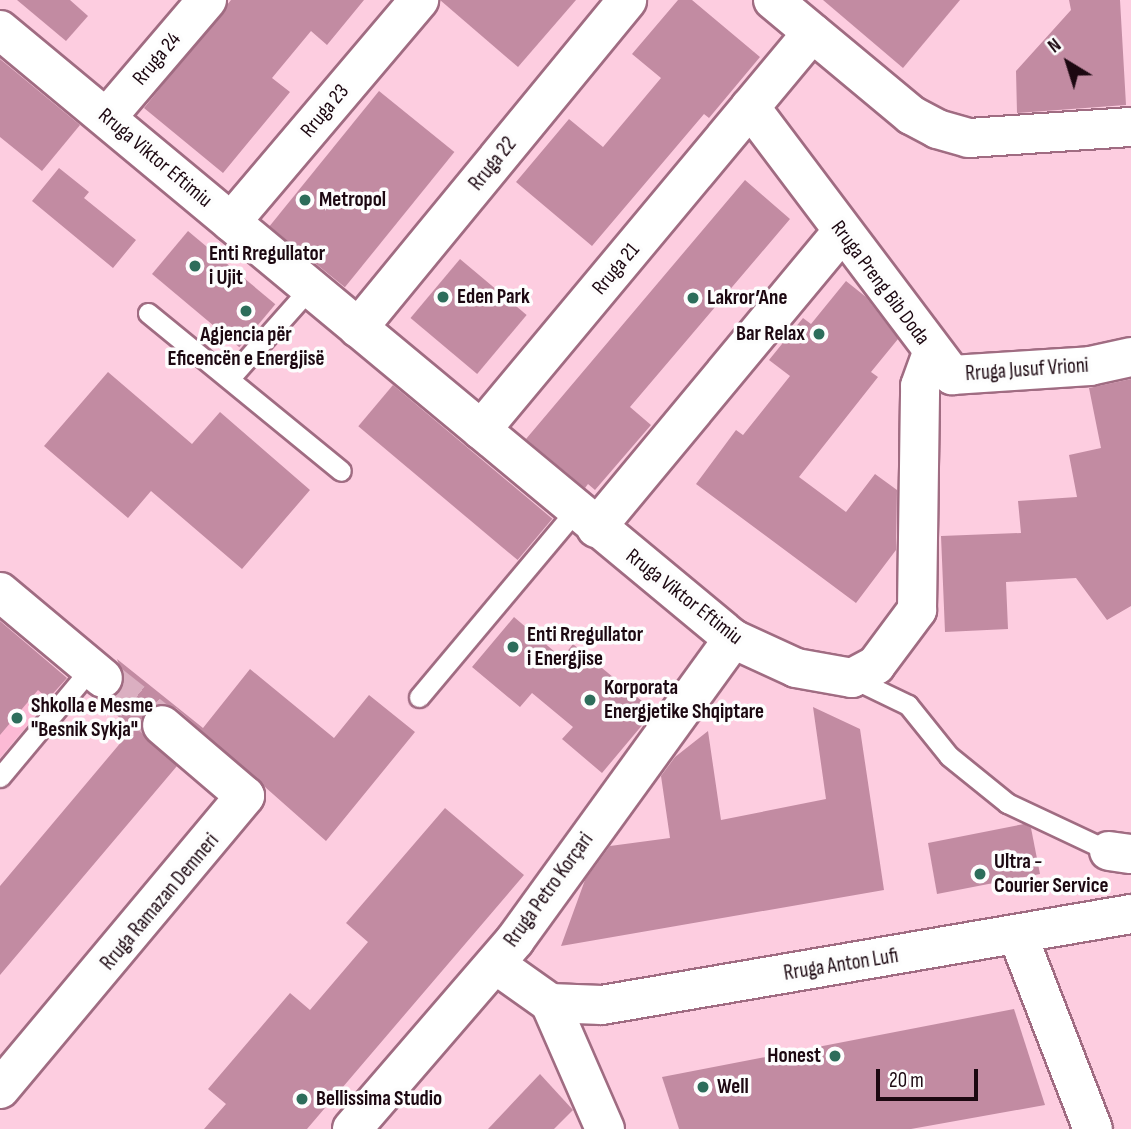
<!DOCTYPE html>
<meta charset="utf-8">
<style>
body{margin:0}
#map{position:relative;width:1131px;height:1129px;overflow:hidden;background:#fdcde0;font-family:"Sofia Sans Condensed",sans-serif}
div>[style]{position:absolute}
.built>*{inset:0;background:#fcbad5}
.building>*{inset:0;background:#c28ba2;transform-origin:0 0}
.minor-tunnel>*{height:38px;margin-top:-19px;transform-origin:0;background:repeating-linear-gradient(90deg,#dbafc1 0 38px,transparent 0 57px)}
.roads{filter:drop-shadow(2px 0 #a06c82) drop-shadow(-2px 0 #a06c82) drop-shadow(0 2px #a06c82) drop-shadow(0 -2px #a06c82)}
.service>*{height:19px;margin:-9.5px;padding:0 9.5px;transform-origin:9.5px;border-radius:9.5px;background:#fff}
.minor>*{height:38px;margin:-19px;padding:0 19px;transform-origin:19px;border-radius:19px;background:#fff}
.tertiary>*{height:38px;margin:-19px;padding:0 19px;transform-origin:19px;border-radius:19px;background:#fff}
.dots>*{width:19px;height:19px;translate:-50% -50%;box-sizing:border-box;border:4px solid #fdfdfd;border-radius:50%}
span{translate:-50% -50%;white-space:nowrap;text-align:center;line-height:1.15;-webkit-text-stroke:7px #fdfdfd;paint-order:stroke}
.street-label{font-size:21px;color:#1c0811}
.poi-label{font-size:21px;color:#1c0811;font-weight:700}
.left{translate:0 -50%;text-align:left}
.right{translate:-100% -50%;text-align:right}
.north{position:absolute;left:1033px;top:28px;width:70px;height:70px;-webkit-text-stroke:5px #fdfdfd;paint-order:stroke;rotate:322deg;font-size:19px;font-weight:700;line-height:28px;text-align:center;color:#1c0811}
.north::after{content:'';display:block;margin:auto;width:24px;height:32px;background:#1c0811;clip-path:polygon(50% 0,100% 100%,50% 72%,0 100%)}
.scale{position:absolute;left:876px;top:1069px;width:102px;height:32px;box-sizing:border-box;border:4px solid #1c0811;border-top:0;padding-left:9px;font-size:21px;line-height:24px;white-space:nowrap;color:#1c0811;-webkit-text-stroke:5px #fdfdfd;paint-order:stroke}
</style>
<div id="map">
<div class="built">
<div style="clip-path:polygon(0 621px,67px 678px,0 758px)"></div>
</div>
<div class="building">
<div style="clip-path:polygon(17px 0,70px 0,88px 16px,66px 41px)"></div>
<div style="clip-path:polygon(231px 0,364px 0,327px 45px,311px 31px,272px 78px,290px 92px,223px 173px,144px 108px)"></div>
<div style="clip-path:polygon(440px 0,576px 0,518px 67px)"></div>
<div style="clip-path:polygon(678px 0,692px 0,760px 57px,709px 118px,704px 114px,592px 246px,516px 182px,569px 119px,603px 147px,661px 78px,632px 54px)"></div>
<div style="clip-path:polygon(823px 0,960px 0,903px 68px)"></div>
<div style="clip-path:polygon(1069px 0,1120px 0,1126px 105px,1017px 113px,1016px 71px,1071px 10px)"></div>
<div style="clip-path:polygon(0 59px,80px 125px,42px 171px,0 137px)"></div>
<div style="left:379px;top:91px;width:97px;height:174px;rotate:39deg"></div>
<div style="clip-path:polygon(59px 168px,89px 192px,84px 198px,136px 240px,113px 268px,32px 201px)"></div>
<div style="clip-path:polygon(745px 180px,790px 219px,630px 407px,651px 425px,595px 490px,588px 484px,585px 488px,526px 439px)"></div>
<div style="left:188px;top:231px;width:114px;height:56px;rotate:40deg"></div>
<div style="left:460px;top:259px;width:87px;height:77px;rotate:40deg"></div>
<div style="clip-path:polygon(846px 281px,866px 297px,898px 339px,871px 372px,878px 377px,799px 477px,846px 512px,875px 474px,897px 490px,896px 550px,856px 603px,696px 484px,736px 430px,743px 435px,790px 376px,769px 360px,803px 318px,811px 324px)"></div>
<div style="clip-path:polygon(108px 372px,192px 444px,220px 412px,310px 490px,242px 569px,151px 491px,128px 518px,44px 446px)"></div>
<div style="clip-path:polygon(1131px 379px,1131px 606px,1107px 620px,1076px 578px,1006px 582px,1008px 629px,945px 632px,941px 536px,1021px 533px,1018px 501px,1077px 497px,1069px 455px,1101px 448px,1089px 388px)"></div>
<div style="left:393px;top:385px;width:208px;height:54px;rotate:40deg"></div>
<div style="clip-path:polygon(514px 617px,562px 658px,573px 644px,654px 711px,602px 773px,562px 739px,573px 727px,532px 693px,520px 707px,472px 667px)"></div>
<div style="clip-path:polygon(0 621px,67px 678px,48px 699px,38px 690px,0 735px)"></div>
<div style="clip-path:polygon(117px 659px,203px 728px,250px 669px,334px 738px,369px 695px,415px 732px,326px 841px,176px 708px,154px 705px,141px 720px,142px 733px,177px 766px,0 975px,0 886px,133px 728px,93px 697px,110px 699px,120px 691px,125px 681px)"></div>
<div style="clip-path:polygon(813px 707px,860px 729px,884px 890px,561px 946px,585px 880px,610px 846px,670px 838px,661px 776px,675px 757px,708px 731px,721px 820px,826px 799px)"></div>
<div style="clip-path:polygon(445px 808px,524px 875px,307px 1129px,204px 1129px,226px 1104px,208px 1089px,290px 993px,310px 1010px,368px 942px,346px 923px)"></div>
<div style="clip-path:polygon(1024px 824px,1031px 828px,1040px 874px,937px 894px,928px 843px)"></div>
<div style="clip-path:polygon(1014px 1009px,1045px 1105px,911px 1129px,679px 1129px,662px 1077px)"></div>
<div style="clip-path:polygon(540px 1074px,573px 1110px,554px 1129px,488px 1129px)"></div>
</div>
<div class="minor-tunnel">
<div style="left:103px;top:678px;width:75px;rotate:38.5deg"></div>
</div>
<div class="roads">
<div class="service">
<div style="left:148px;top:313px;width:249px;rotate:39.3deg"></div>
<div style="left:230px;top:378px;width:120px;rotate:-48.4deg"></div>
<div style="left:852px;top:678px;width:62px;rotate:25.7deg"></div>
<div style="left:908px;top:705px;width:65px;rotate:51.2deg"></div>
<div style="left:949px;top:756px;width:75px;rotate:39deg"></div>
<div style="left:1007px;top:803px;width:113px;rotate:25.2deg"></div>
<div style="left:419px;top:697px;width:244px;rotate:-50deg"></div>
<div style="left:0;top:777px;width:142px;rotate:-50.1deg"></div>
</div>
<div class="minor">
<div style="left:773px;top:0;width:180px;rotate:39.8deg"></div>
<div style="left:911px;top:115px;width:30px;rotate:28deg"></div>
<div style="left:937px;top:129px;width:33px;rotate:16deg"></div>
<div style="left:969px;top:138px;width:162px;rotate:-3.9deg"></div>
<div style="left:0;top:30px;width:953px;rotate:39.72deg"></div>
<div style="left:733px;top:639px;width:69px;rotate:24.7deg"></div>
<div style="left:796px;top:668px;width:57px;rotate:10.1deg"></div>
<div style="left:852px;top:678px;width:27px;rotate:-28deg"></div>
<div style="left:876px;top:665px;width:69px;rotate:-53.3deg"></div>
<div style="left:917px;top:610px;width:224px;rotate:-89.2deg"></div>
<div style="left:920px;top:386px;width:35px;rotate:-70deg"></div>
<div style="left:750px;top:107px;width:336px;rotate:53deg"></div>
<div style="left:952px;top:375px;width:138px;rotate:-3.7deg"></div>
<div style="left:1090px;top:366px;width:42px;rotate:-12.4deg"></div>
<div style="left:107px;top:117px;width:154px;rotate:-49.5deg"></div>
<div style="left:231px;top:222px;width:291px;rotate:-49.7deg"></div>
<div style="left:358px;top:328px;width:424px;rotate:-50.6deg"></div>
<div style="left:481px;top:430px;width:517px;rotate:-50.18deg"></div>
<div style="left:596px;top:528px;width:385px;rotate:-50.3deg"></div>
<div style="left:0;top:592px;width:134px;rotate:39.9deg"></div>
<div style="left:1109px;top:851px;width:22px;rotate:8deg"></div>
<div style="left:1018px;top:936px;width:207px;rotate:68.8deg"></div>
<div style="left:495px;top:964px;width:67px;rotate:35.3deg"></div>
<div style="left:0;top:1089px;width:382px;rotate:-50.1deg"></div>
<div style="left:245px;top:796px;width:109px;rotate:-139.5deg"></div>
<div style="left:352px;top:1129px;width:250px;rotate:-49.2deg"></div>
<div style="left:515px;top:940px;width:372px;rotate:-54.1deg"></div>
</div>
<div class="tertiary">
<div style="left:605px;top:1129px;width:137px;rotate:-113.6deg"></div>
<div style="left:550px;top:1003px;width:52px;rotate:2.2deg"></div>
<div style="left:602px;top:1005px;width:537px;rotate:-9.76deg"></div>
</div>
</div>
<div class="dots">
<div style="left:305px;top:200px;background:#2d6d5b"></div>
<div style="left:195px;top:266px;background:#2d6d5b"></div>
<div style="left:443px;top:297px;background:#2d6d5b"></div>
<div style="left:693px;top:298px;background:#2d6d5b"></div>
<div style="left:246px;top:311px;background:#2d6d5b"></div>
<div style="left:819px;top:334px;background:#2d6d5b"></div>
<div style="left:513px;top:647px;background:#2d6d5b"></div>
<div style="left:590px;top:700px;background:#2d6d5b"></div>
<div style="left:17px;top:718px;background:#2d6d5b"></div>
<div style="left:980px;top:874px;background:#2d6d5b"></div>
<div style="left:835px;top:1056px;background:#2d6d5b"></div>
<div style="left:703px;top:1087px;background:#2d6d5b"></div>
<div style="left:302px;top:1099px;background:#2d6d5b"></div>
</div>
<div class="street-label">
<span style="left:157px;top:59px;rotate:-50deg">Rruga 24</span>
<span style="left:325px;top:111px;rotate:-50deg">Rruga 23</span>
<span style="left:155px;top:158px;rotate:40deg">Rruga Viktor Eftimiu</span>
<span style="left:493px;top:164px;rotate:-51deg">Rruga 22</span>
<span style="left:616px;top:269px;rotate:-50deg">Rruga 21</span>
<span style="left:880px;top:283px;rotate:53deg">Rruga Preng Bib Doda</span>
<span style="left:1027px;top:370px;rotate:-4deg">Rruga Jusuf Vrioni</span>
<span style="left:684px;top:597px;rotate:38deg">Rruga Viktor Eftimiu</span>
<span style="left:549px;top:890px;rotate:-54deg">Rruga Petro Korçari</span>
<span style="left:160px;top:902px;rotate:-50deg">Rruga Ramazan Demneri</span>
<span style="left:841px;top:965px;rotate:-9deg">Rruga Anton Lufi</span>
</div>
<div class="poi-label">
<span class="left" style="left:319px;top:200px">Metropol</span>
<span class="left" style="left:209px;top:266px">Enti Rregullator<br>i Ujit</span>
<span class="left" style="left:457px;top:297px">Eden Park</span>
<span class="left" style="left:707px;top:298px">Lakror’Ane</span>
<span class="right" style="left:805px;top:334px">Bar Relax</span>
<span style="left:246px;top:347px">Agjencia për<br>Eficencën e Energjisë</span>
<span class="left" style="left:527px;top:647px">Enti Rregullator<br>i Energjise</span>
<span class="left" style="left:604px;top:700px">Korporata<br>Energjetike Shqiptare</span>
<span class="left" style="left:31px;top:718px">Shkolla e Mesme<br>"Besnik Sykja"</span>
<span class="left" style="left:994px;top:874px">Ultra -<br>Courier Service</span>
<span class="right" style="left:821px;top:1056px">Honest</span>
<span class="left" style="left:717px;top:1087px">Well</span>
<span class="left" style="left:316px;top:1099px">Bellissima Studio</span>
</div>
<div class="north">N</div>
<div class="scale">20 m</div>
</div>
